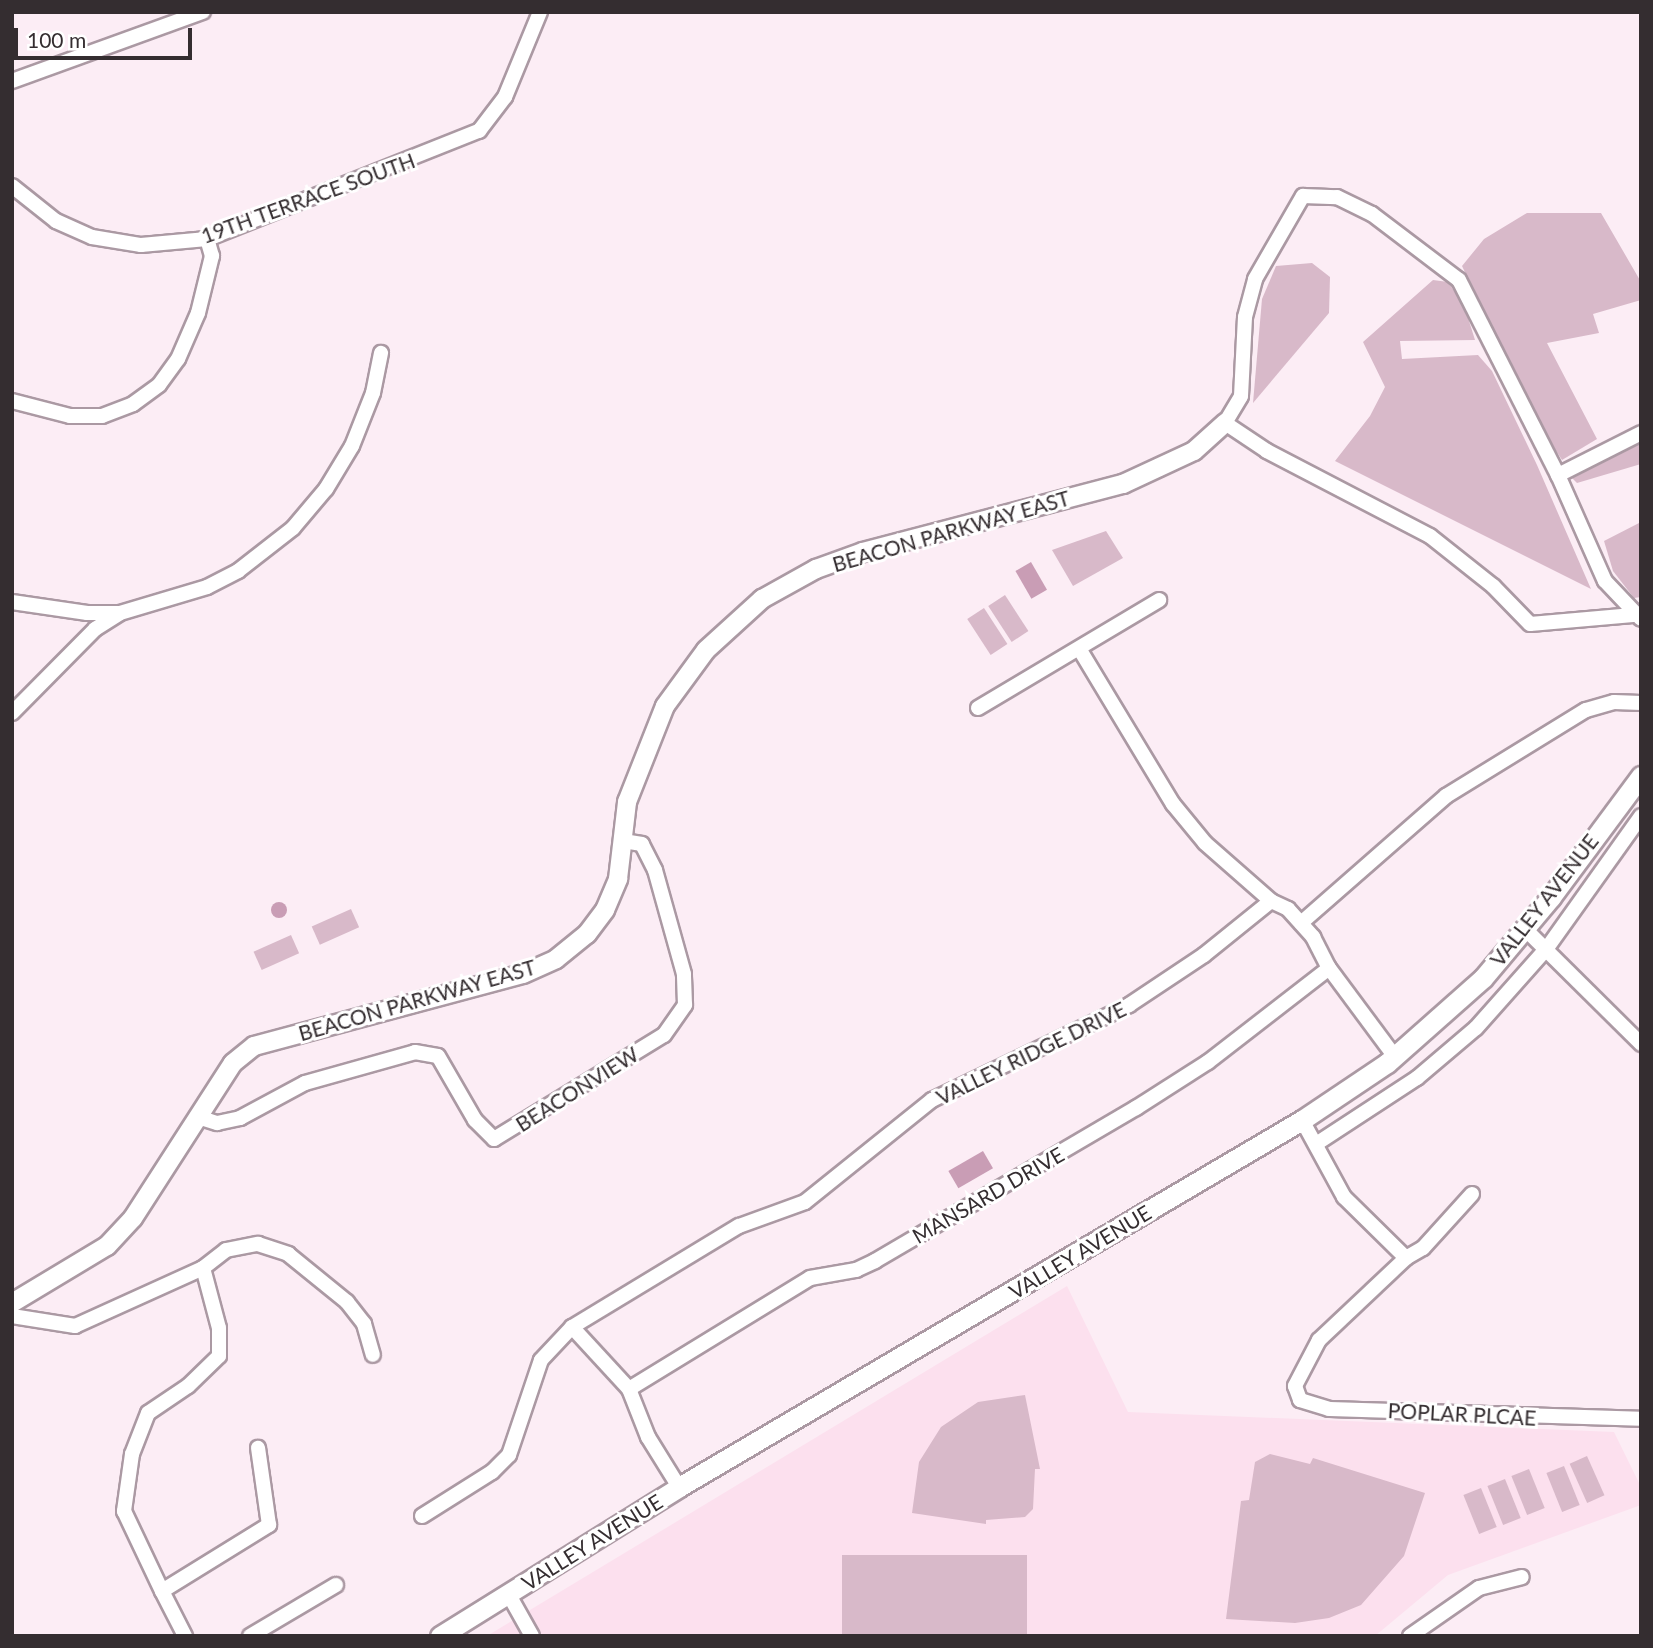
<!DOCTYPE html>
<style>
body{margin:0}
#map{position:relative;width:1653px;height:1648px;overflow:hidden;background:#fcedf5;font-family:Lato,sans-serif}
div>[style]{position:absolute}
.built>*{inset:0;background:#fce0ee}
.green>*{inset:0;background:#d8b9c9;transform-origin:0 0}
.water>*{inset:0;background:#c99db5;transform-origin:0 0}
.round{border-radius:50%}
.roads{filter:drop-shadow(2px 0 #ab99a3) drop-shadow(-2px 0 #ab99a3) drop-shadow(0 2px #ab99a3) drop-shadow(0 -2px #ab99a3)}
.minor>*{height:14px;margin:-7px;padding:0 7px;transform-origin:7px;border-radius:7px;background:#fff}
.tertiary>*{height:18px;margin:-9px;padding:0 9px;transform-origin:9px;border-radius:9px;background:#fff}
.secondary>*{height:19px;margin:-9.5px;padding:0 9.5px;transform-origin:9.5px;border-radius:9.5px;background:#fff}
span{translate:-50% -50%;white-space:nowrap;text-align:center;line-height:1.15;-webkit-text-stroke:6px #fff;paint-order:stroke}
.street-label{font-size:21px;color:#342d30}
.frame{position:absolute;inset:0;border:14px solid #342d30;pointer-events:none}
.scale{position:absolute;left:14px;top:28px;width:178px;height:32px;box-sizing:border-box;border:4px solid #342d30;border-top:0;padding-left:9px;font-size:21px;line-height:24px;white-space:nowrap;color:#342d30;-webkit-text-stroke:5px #fff;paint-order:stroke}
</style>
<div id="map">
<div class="built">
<div style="clip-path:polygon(1067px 1286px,1128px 1412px,1614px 1432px,1641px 1487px,1641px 1505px,1448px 1575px,1375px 1636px,487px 1636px)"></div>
</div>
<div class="green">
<div style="clip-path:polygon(1527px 213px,1601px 213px,1641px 282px,1641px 300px,1593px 314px,1599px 333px,1547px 343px,1597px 439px,1562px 460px,1536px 420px,1462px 266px,1484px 239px)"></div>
<div style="clip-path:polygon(1312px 263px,1330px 277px,1329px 313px,1253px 403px,1262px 299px,1276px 266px)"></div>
<div style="clip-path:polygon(1433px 280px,1448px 282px,1464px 305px,1475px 340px,1400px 341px,1402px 359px,1478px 355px,1492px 371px,1537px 465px,1591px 589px,1335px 461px,1370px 416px,1385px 387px,1363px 342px)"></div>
<div style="clip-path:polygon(1641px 442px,1641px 464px,1577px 483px,1569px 475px)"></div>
<div style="clip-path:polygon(1641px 522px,1641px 597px,1634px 598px,1613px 571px,1604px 541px)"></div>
<div style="clip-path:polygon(1106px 531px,1123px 558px,1073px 586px,1052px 550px)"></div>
<div style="left:1005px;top:595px;width:43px;height:20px;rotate:57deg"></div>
<div style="left:984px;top:608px;width:43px;height:20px;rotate:57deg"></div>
<div style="left:351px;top:909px;width:20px;height:43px;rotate:66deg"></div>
<div style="left:291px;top:935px;width:20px;height:41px;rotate:66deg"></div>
<div style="clip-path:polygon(1025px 1395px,1040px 1469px,1035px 1469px,1033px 1509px,1025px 1517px,986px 1520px,986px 1524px,912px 1513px,919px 1462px,941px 1427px,978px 1402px)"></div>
<div style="clip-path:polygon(1270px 1454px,1310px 1464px,1313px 1458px,1425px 1493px,1404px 1556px,1361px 1605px,1329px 1618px,1295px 1623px,1226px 1619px,1241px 1501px,1249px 1500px,1255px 1462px)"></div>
<div style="left:1587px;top:1456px;width:43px;height:19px;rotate:66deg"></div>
<div style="left:1564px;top:1466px;width:42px;height:19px;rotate:68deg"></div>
<div style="left:1529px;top:1469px;width:42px;height:19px;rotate:68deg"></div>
<div style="left:1505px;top:1479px;width:42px;height:19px;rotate:68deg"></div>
<div style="left:1481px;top:1488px;width:42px;height:19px;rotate:68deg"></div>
<div style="left:1027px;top:1555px;width:81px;height:185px;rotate:90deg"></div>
</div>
<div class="water">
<div style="left:1031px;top:562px;width:32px;height:18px;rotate:60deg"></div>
<div class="round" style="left:271px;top:902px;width:16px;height:16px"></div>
<div style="left:983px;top:1151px;width:20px;height:40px;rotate:60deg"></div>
</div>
<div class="roads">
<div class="minor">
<div style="left:12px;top:81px;width:203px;rotate:-19.9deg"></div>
<div style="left:12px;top:186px;width:56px;rotate:38.5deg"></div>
<div style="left:56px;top:221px;width:39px;rotate:24deg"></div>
<div style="left:92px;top:237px;width:50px;rotate:9.3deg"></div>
<div style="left:141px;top:245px;width:66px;rotate:-5.2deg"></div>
<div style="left:207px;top:239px;width:293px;rotate:-21.7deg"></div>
<div style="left:479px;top:131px;width:43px;rotate:-52.6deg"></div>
<div style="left:505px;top:97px;width:92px;rotate:-67.6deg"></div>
<div style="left:12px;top:401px;width:60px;rotate:14.5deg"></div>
<div style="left:70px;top:416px;width:32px"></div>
<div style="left:102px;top:416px;width:33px;rotate:-21deg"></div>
<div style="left:133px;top:404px;width:32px;rotate:-36deg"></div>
<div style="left:159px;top:385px;width:32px;rotate:-54deg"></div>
<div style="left:178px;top:359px;width:50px;rotate:-66.5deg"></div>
<div style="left:198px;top:313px;width:59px;rotate:-76.2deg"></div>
<div style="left:212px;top:256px;width:18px;rotate:-106deg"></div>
<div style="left:1558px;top:475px;width:93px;rotate:-26.8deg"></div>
<div style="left:12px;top:602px;width:76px;rotate:8.3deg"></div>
<div style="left:87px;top:613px;width:33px"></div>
<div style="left:120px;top:613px;width:91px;rotate:-16.6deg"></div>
<div style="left:207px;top:587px;width:35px;rotate:-27deg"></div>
<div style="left:238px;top:571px;width:70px;rotate:-38deg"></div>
<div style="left:293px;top:528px;width:51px;rotate:-49.8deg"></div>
<div style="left:326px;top:489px;width:50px;rotate:-58.8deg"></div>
<div style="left:352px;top:446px;width:57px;rotate:-68.4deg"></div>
<div style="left:373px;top:393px;width:41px;rotate:-78.7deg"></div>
<div style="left:1633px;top:615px;width:103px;rotate:175deg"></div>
<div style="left:1530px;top:624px;width:53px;rotate:-134.2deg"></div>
<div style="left:1493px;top:586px;width:80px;rotate:-141.6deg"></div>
<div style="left:1430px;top:536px;width:184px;rotate:-152.5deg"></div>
<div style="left:1267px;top:451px;width:50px;rotate:-146.3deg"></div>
<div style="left:1225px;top:423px;width:31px;rotate:-59deg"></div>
<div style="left:1241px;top:396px;width:79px;rotate:-87.1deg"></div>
<div style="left:1245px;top:317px;width:39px;rotate:-75deg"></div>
<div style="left:1255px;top:279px;width:96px;rotate:-60deg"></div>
<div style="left:1303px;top:196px;width:34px;rotate:2deg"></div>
<div style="left:1337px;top:197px;width:39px;rotate:26deg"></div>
<div style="left:1372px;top:214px;width:109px;rotate:37.2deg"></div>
<div style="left:1459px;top:280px;width:219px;rotate:63.1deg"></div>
<div style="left:1558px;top:475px;width:116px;rotate:66.1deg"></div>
<div style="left:1605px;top:581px;width:52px;rotate:46.5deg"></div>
<div style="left:1080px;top:650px;width:180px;rotate:58.9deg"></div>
<div style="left:1173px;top:804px;width:50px;rotate:50.6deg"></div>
<div style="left:1205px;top:843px;width:88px;rotate:41.3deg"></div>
<div style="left:1271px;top:901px;width:19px;rotate:25deg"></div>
<div style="left:1288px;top:909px;width:38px;rotate:48deg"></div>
<div style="left:1313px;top:937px;width:35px;rotate:63deg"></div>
<div style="left:1329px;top:968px;width:111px;rotate:53.4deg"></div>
<div style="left:978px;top:708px;width:211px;rotate:-30.8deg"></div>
<div style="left:12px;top:713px;width:118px;rotate:-45.3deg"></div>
<div style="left:95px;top:629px;width:28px;rotate:-32deg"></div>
<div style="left:1301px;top:923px;width:193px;rotate:-41.2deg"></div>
<div style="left:1446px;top:796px;width:164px;rotate:-31.6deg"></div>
<div style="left:1586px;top:710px;width:29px;rotate:-16deg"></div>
<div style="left:1614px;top:702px;width:27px;rotate:2deg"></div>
<div style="left:1526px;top:930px;width:162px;rotate:44.7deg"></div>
<div style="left:198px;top:1117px;width:20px;rotate:18deg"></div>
<div style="left:217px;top:1123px;width:24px;rotate:-12deg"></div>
<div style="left:240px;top:1118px;width:74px;rotate:-28.3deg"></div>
<div style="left:305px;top:1083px;width:114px;rotate:-15.7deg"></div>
<div style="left:415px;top:1052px;width:23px;rotate:10deg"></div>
<div style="left:438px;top:1056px;width:74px;rotate:60deg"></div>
<div style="left:475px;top:1120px;width:27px;rotate:45deg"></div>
<div style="left:494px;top:1139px;width:199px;rotate:-31.5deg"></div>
<div style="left:664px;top:1035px;width:37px;rotate:-55deg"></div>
<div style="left:685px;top:1005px;width:31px;rotate:-92deg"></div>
<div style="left:684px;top:974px;width:108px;rotate:-105.6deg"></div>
<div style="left:655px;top:870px;width:29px;rotate:-117deg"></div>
<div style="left:642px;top:844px;width:19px;rotate:-171deg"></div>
<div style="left:1302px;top:1120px;width:88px;rotate:61.4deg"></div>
<div style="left:1344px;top:1197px;width:87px;rotate:44.5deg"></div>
<div style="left:1316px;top:1144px;width:121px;rotate:-33.2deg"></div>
<div style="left:1417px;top:1078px;width:77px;rotate:-40.3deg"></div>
<div style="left:1476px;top:1028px;width:107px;rotate:-48.4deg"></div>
<div style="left:1547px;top:948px;width:162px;rotate:-54.5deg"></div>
<div style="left:1472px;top:1194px;width:73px;rotate:132.2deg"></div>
<div style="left:1423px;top:1248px;width:20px;rotate:150deg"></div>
<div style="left:1406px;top:1258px;width:120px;rotate:136.7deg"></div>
<div style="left:1319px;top:1340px;width:52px;rotate:117.6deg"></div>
<div style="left:1295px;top:1386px;width:15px;rotate:70deg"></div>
<div style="left:1300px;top:1400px;width:30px;rotate:17deg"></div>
<div style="left:1329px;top:1409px;width:312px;rotate:1.8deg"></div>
<div style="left:203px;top:1268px;width:62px;rotate:75.1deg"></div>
<div style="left:219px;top:1328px;width:28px;rotate:90deg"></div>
<div style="left:219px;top:1356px;width:43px;rotate:135.9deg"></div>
<div style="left:188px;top:1386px;width:48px;rotate:146deg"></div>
<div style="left:148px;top:1413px;width:44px;rotate:111.3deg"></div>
<div style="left:132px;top:1454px;width:58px;rotate:98deg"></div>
<div style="left:124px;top:1511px;width:89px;rotate:64.6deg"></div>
<div style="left:162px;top:1591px;width:126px;rotate:-31.7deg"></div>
<div style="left:269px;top:1525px;width:78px;rotate:-98.1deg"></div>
<div style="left:12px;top:1316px;width:64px;rotate:9deg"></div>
<div style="left:75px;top:1326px;width:141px;rotate:-24.4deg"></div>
<div style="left:203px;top:1268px;width:29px;rotate:-38deg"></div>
<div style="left:226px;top:1250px;width:33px;rotate:-11deg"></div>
<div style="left:258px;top:1244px;width:32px;rotate:18deg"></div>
<div style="left:288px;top:1254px;width:76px;rotate:39.1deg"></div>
<div style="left:347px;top:1302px;width:28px;rotate:52deg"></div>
<div style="left:364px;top:1324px;width:32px;rotate:74deg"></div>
<div style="left:572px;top:1327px;width:84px;rotate:47.4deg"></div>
<div style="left:629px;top:1389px;width:52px;rotate:68.4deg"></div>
<div style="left:648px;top:1437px;width:59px;rotate:58.2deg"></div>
<div style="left:629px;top:1389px;width:212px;rotate:-31.5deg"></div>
<div style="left:810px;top:1278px;width:47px;rotate:-9.9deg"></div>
<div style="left:856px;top:1270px;width:21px;rotate:-25deg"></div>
<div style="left:875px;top:1261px;width:303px;rotate:-30.4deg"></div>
<div style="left:1136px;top:1108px;width:85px;rotate:-32.6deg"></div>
<div style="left:1208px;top:1062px;width:153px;rotate:-37.8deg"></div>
<div style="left:422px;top:1516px;width:83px;rotate:-32.2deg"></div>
<div style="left:492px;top:1472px;width:24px;rotate:-45deg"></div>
<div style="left:509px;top:1455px;width:100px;rotate:-71.4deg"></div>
<div style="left:541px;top:1360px;width:45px;rotate:-46.8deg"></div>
<div style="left:572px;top:1327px;width:195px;rotate:-31.2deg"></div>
<div style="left:739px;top:1226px;width:70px;rotate:-20deg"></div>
<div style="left:805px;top:1202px;width:163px;rotate:-38.8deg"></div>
<div style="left:932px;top:1100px;width:219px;rotate:-25.7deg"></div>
<div style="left:1129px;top:1005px;width:90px;rotate:-33.7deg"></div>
<div style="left:1204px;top:955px;width:86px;rotate:-38.9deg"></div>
<div style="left:162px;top:1591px;width:51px;rotate:62.9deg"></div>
<div style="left:509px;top:1595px;width:47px;rotate:60.7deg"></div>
<div style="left:250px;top:1636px;width:100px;rotate:-30.7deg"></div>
<div style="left:1410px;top:1636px;width:84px;rotate:-34.8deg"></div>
<div style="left:1479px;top:1588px;width:44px;rotate:-14.3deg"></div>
</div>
<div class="tertiary">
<div style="left:12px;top:1303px;width:111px;rotate:-31deg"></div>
<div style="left:107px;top:1246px;width:38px;rotate:-47deg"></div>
<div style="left:133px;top:1218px;width:184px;rotate:-57.2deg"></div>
<div style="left:233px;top:1063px;width:27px;rotate:-39deg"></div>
<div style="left:254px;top:1046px;width:278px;rotate:-15deg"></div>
<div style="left:523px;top:974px;width:36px;rotate:-24deg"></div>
<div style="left:556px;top:959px;width:40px;rotate:-39deg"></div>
<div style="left:587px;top:934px;width:30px;rotate:-53deg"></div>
<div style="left:605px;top:910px;width:34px;rotate:-67deg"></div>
<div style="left:618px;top:879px;width:78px;rotate:-83.3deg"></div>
<div style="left:627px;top:802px;width:103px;rotate:-68.4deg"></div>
<div style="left:665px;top:706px;width:69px;rotate:-53.8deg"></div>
<div style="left:706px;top:650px;width:76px;rotate:-42.3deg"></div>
<div style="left:762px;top:599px;width:62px;rotate:-29.1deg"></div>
<div style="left:816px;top:569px;width:50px;rotate:-19.9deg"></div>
<div style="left:863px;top:552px;width:269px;rotate:-14.7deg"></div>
<div style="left:1123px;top:484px;width:78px;rotate:-24.9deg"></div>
<div style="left:1194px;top:451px;width:42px;rotate:-42.1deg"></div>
</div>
<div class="secondary">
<div style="left:440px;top:1636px;width:282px;rotate:-31.9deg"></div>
<div style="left:679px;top:1487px;width:723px;rotate:-30.5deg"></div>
<div style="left:1302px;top:1120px;width:102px;rotate:-33.8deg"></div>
<div style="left:1387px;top:1063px;width:128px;rotate:-41.5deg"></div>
<div style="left:1483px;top:978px;width:106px;rotate:-50deg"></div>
<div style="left:1551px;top:897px;width:151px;rotate:-53.4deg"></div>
</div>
</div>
<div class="street-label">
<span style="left:308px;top:198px;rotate:-20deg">19TH TERRACE SOUTH</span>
<span style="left:951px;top:531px;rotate:-16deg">BEACON PARKWAY EAST</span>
<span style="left:1544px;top:900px;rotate:-52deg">VALLEY AVENUE</span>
<span style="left:417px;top:1000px;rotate:-16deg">BEACON PARKWAY EAST</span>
<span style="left:1031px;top:1053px;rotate:-26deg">VALLEY RIDGE DRIVE</span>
<span style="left:577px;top:1089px;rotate:-32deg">BEACONVIEW</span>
<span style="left:988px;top:1195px;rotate:-30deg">MANSARD DRIVE</span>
<span style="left:1080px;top:1252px;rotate:-31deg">VALLEY AVENUE</span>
<span style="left:1462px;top:1414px;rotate:3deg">POPLAR PLCAE</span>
<span style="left:592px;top:1542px;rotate:-32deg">VALLEY AVENUE</span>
</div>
<div class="frame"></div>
<div class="scale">100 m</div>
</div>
